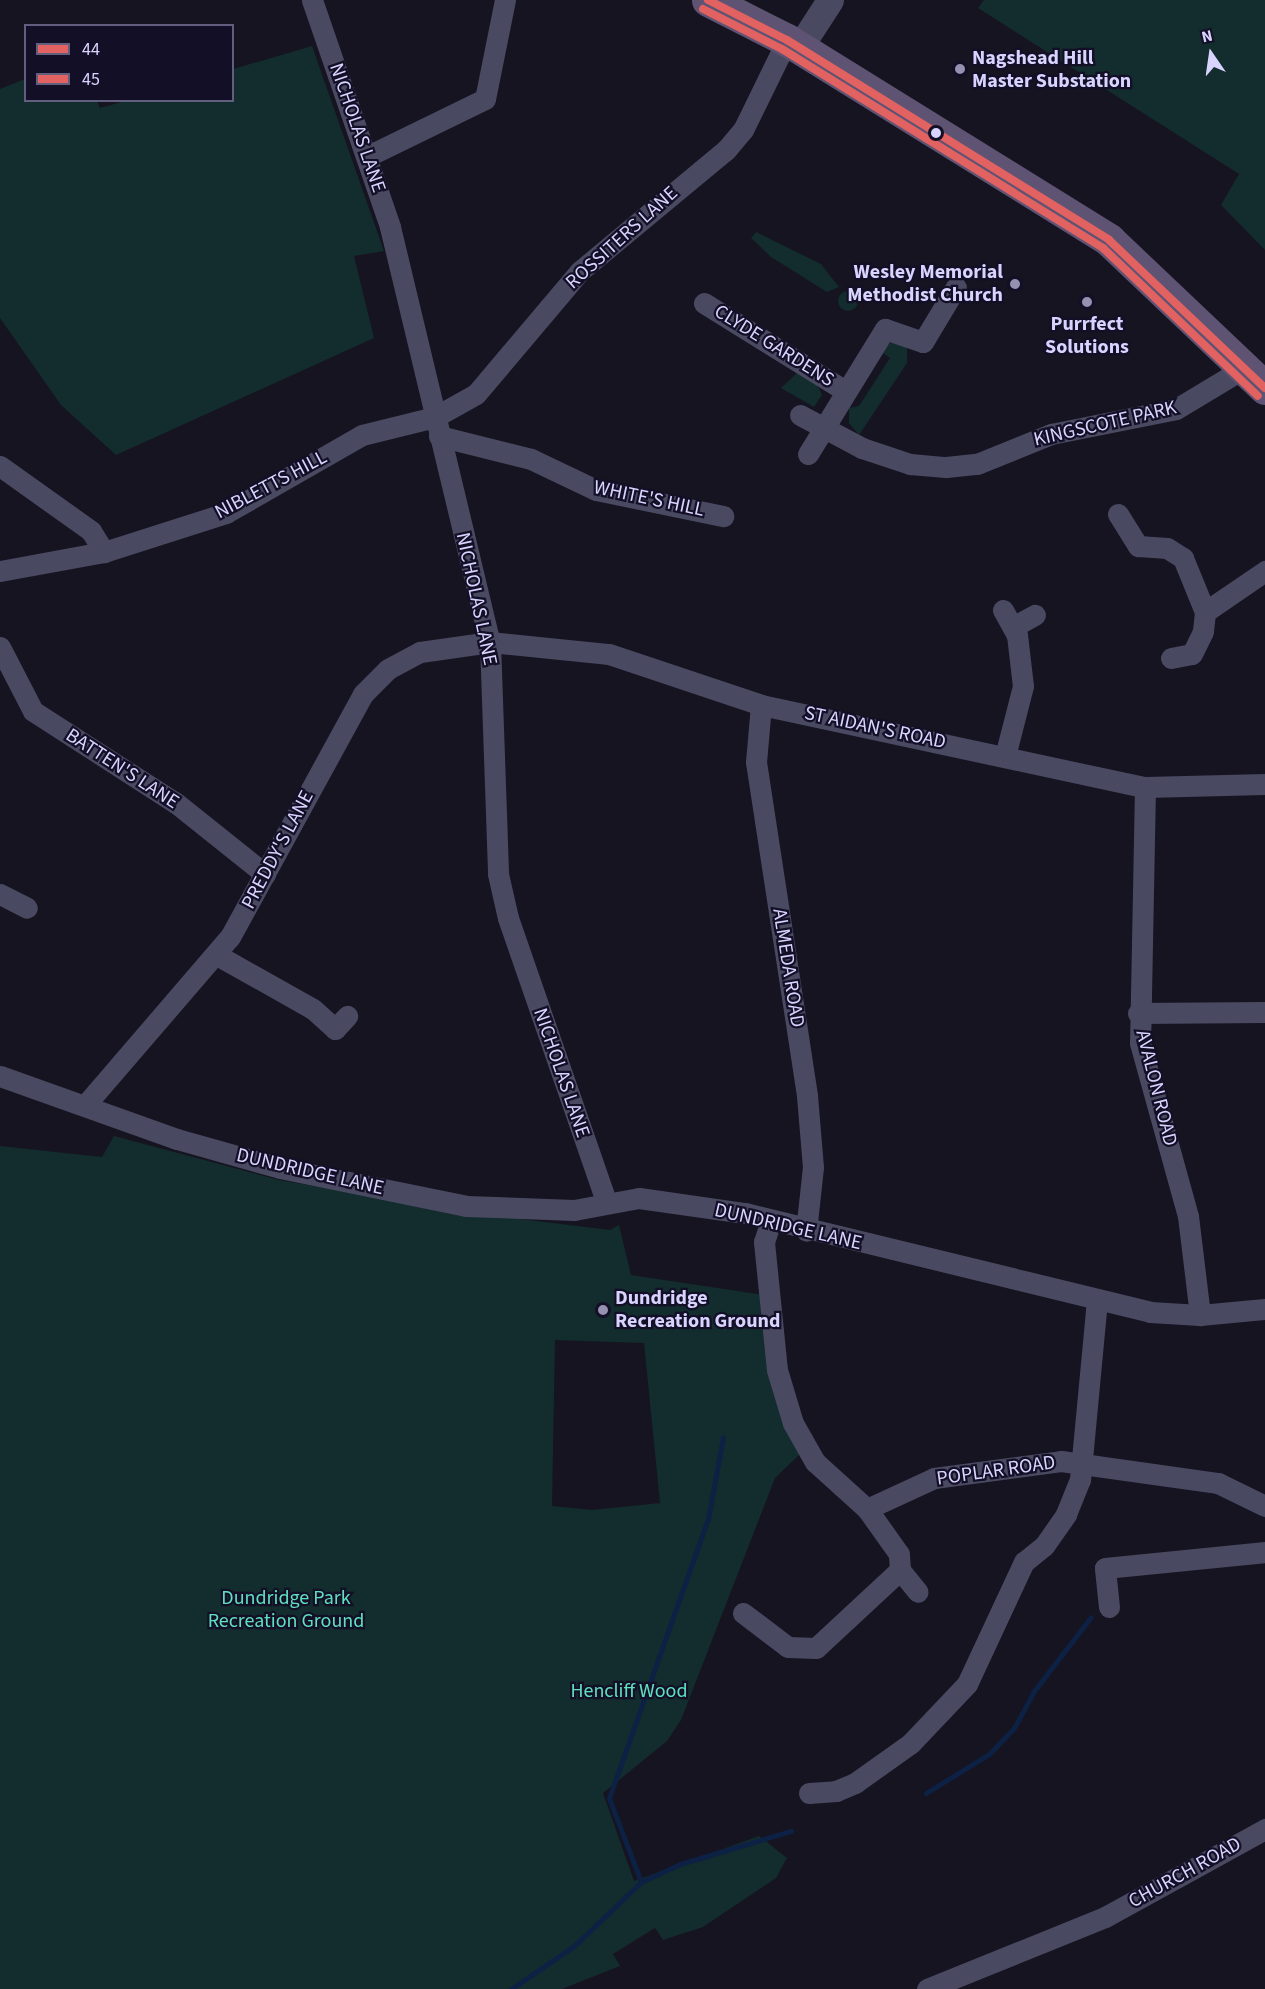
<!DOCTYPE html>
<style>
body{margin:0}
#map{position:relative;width:1265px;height:1989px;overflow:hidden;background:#161421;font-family:"Source Sans 3",sans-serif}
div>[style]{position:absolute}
.green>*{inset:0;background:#132c2d}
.round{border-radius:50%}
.stream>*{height:5px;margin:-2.5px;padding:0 2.5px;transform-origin:2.5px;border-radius:2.5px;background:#0d2144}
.minor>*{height:21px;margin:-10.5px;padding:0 10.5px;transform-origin:10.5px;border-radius:10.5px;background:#4a4962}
.tertiary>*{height:27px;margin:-13.5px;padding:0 13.5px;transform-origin:13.5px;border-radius:13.5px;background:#4a4962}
.primary>*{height:33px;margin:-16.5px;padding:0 16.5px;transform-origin:16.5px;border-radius:16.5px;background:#5e5373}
.bus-1>*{height:8px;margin:-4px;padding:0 4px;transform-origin:4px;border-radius:4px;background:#e26161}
.bus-2>*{height:8px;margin:-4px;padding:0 4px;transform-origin:4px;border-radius:4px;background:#e26161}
.dots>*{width:16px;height:16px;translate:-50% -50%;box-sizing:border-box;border:3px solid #130f26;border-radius:50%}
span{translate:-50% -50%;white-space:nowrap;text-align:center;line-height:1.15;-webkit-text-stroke:4.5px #130f26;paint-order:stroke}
.poi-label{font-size:20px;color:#d9d4ff;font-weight:700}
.left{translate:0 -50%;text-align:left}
.right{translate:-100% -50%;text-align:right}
.street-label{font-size:20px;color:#d9d4ff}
.park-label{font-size:20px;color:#5fe0c0}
.legend{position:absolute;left:24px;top:24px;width:210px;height:78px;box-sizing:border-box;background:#130f26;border:2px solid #625e7d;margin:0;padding:8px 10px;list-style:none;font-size:18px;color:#d9d4ff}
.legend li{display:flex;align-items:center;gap:12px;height:30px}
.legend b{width:30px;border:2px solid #625e7d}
.north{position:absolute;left:1181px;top:24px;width:60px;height:60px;-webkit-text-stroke:4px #130f26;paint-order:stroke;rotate:347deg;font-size:16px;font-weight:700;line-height:24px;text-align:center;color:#d9d4ff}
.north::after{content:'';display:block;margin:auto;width:21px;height:27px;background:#d9d4ff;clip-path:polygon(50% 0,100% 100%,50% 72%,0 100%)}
</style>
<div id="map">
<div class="green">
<div style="clip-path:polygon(984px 0,1265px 0,1265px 250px,1221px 205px,1239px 174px,978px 8px)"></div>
<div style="clip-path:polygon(312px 46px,384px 251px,354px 256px,374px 338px,116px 455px,61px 405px,0 318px,0 89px,25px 79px,26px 100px,97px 101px,100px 108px,125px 101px,232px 100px,233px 69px)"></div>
<div style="clip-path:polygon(756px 232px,821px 264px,839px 287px,827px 292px,771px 257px,751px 238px)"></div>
<div class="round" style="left:838px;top:291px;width:20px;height:20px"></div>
<div style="clip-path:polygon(891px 342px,907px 346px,907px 363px,859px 435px,849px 423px,849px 408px,859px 406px,890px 358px,880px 351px)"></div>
<div style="clip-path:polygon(799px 371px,816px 382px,822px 395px,814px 407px,781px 388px)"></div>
<div style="clip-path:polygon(evenodd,114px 1136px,279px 1180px,479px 1214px,610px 1230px,619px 1225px,631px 1275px,764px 1295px,800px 1454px,775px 1478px,681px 1720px,667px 1741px,603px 1793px,634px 1881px,759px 1836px,787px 1858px,776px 1878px,703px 1927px,663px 1940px,655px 1928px,613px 1954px,620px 1966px,562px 1989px,0 1989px,0 1146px,102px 1157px,114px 1136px,555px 1340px,644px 1343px,660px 1503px,592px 1510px,552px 1506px,555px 1340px)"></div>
</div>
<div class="stream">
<div style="left:926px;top:1793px;width:74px;rotate:-31.8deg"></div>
<div style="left:989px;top:1754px;width:36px;rotate:-46deg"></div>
<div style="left:1014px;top:1728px;width:42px;rotate:-61.6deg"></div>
<div style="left:1034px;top:1691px;width:93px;rotate:-52.4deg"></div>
<div style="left:641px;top:1882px;width:90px;rotate:-110.9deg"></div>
<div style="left:609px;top:1798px;width:296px;rotate:-70.5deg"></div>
<div style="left:708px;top:1519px;width:83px;rotate:-79.6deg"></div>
<div style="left:511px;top:1989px;width:76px;rotate:-34.3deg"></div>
<div style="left:574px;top:1946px;width:93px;rotate:-43.7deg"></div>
<div style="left:641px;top:1882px;width:43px;rotate:-24.8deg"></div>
<div style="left:680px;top:1864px;width:116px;rotate:-16.6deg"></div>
</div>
<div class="minor">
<div style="left:312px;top:0;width:240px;rotate:71deg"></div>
<div style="left:390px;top:227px;width:427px;rotate:76.5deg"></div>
<div style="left:490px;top:642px;width:232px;rotate:88deg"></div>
<div style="left:498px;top:874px;width:45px;rotate:77.2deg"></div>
<div style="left:508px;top:918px;width:299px;rotate:70.9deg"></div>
<div style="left:368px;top:156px;width:130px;rotate:-26deg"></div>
<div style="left:485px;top:99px;width:101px;rotate:-78.6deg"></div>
<div style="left:704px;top:303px;width:165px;rotate:31.9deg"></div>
<div style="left:800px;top:415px;width:70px;rotate:28deg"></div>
<div style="left:862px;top:448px;width:51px;rotate:18.4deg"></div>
<div style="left:910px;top:464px;width:36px;rotate:5deg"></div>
<div style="left:946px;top:467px;width:31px;rotate:-6deg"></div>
<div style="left:977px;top:464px;width:80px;rotate:-22.1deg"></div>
<div style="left:1051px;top:434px;width:127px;rotate:-11.3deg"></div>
<div style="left:1176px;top:409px;width:82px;rotate:-31deg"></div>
<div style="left:439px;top:436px;width:95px;rotate:14deg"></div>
<div style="left:531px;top:459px;width:72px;rotate:25.5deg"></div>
<div style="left:596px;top:490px;width:130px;rotate:11.6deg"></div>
<div style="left:808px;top:454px;width:147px;rotate:-58.4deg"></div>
<div style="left:885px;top:329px;width:40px;rotate:18.9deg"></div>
<div style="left:923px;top:342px;width:64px;rotate:-59deg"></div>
<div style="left:0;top:466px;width:112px;rotate:35.5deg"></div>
<div style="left:91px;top:531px;width:25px;rotate:58deg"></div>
<div style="left:1118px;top:514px;width:38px;rotate:58deg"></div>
<div style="left:1138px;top:546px;width:29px;rotate:4deg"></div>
<div style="left:1167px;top:548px;width:19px;rotate:32deg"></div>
<div style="left:1183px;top:558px;width:58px;rotate:67.8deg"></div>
<div style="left:0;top:571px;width:106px;rotate:-10.4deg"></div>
<div style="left:104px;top:552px;width:128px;rotate:-17.7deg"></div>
<div style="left:226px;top:513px;width:157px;rotate:-29.8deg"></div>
<div style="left:362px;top:435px;width:75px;rotate:-13.9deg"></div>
<div style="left:435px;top:417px;width:47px;rotate:-29.3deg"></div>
<div style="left:476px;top:394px;width:161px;rotate:-49.8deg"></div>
<div style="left:580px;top:271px;width:190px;rotate:-39.7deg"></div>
<div style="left:726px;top:150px;width:26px;rotate:-50deg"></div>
<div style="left:743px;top:130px;width:100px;rotate:-63.9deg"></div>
<div style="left:1003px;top:610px;width:29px;rotate:61deg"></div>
<div style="left:1017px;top:635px;width:51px;rotate:83.3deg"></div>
<div style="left:1023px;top:686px;width:72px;rotate:104.4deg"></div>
<div style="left:1013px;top:627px;width:25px;rotate:-29deg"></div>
<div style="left:0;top:647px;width:72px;rotate:62.7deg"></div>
<div style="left:33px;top:711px;width:170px;rotate:32.8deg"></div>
<div style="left:176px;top:803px;width:114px;rotate:38.6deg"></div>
<div style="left:1171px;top:658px;width:21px;rotate:-11deg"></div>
<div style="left:1192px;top:654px;width:25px;rotate:-64deg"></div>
<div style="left:1203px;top:631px;width:19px;rotate:-84deg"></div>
<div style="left:1205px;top:612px;width:73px;rotate:-34.3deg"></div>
<div style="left:761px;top:705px;width:57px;rotate:95deg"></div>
<div style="left:756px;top:762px;width:338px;rotate:81.3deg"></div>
<div style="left:807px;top:1096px;width:71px;rotate:85.2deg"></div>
<div style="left:813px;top:1167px;width:64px;rotate:96.2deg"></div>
<div style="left:1145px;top:787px;width:256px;rotate:91.1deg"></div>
<div style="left:1140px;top:1043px;width:180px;rotate:74.5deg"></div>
<div style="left:1188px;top:1216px;width:100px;rotate:83.1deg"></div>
<div style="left:0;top:894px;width:30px;rotate:27deg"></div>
<div style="left:217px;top:955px;width:110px;rotate:29.4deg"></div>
<div style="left:313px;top:1009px;width:30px;rotate:42deg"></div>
<div style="left:335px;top:1029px;width:18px;rotate:-47deg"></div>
<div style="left:1138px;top:1013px;width:127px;rotate:-0.5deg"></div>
<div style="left:0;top:1076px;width:188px;rotate:19.6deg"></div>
<div style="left:177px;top:1139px;width:107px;rotate:15.7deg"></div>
<div style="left:280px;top:1168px;width:190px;rotate:11.5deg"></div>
<div style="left:466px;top:1206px;width:108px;rotate:2.1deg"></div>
<div style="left:574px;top:1210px;width:66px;rotate:-10.5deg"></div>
<div style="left:639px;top:1198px;width:107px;rotate:8.1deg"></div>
<div style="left:745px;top:1213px;width:417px;rotate:13.7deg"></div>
<div style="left:1150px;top:1312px;width:50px;rotate:3.4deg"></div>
<div style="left:1200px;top:1315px;width:65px;rotate:-5.3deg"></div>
<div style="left:87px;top:1103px;width:219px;rotate:-49.3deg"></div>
<div style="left:230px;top:937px;width:277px;rotate:-61.3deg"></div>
<div style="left:363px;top:694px;width:35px;rotate:-45deg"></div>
<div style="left:388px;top:669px;width:36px;rotate:-28deg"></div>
<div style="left:420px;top:652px;width:71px;rotate:-8.1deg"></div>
<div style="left:490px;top:642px;width:120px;rotate:5.8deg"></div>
<div style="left:609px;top:654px;width:160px;rotate:18.5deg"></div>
<div style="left:761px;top:705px;width:393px;rotate:12.1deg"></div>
<div style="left:1145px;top:787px;width:120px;rotate:-1.4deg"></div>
<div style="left:867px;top:1509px;width:74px;rotate:-24.8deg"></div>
<div style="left:934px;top:1478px;width:128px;rotate:-7.6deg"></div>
<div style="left:1061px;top:1461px;width:159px;rotate:8deg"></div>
<div style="left:1218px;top:1483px;width:52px;rotate:26.1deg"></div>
<div style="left:900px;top:1570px;width:28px;rotate:51deg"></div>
<div style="left:1109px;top:1607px;width:39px;rotate:-96deg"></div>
<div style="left:1105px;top:1568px;width:161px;rotate:-5.7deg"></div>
<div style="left:743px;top:1613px;width:56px;rotate:37.1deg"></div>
<div style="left:788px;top:1647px;width:28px;rotate:2deg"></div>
<div style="left:816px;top:1648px;width:115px;rotate:-42.9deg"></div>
<div style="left:900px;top:1570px;width:16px;rotate:-94deg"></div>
<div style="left:899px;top:1554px;width:55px;rotate:-125.4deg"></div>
<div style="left:867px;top:1509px;width:70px;rotate:-137.9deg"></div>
<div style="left:815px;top:1462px;width:45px;rotate:-119.4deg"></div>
<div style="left:793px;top:1423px;width:55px;rotate:-106.8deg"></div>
<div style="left:777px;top:1370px;width:129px;rotate:-95.8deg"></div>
<div style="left:764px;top:1242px;width:22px;rotate:-72deg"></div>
<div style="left:809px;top:1793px;width:27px;rotate:-4deg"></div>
<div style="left:836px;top:1791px;width:21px;rotate:-23deg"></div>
<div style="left:855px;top:1783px;width:69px;rotate:-35.5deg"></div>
<div style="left:911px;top:1743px;width:81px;rotate:-46.5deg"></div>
<div style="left:967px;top:1684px;width:135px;rotate:-65deg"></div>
<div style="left:1024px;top:1562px;width:26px;rotate:-39deg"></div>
<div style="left:1044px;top:1546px;width:39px;rotate:-55deg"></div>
<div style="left:1066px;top:1514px;width:37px;rotate:-68deg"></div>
<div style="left:1080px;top:1480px;width:181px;rotate:-84.6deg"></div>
<div style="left:927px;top:1989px;width:192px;rotate:-22deg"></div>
<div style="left:1105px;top:1917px;width:183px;rotate:-28.8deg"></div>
</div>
<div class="tertiary">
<div style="left:799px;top:48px;width:57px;rotate:-57.1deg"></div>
</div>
<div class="primary">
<div style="left:708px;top:0;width:89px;rotate:26.9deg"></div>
<div style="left:787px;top:40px;width:379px;rotate:31.8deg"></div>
<div style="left:1109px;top:240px;width:215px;rotate:43.5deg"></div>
</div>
<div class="bus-1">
<div style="left:708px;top:0;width:89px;rotate:26.9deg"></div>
<div style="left:787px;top:40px;width:379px;rotate:31.8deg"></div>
<div style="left:1109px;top:240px;width:215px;rotate:43.5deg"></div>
</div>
<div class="bus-2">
<div style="left:703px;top:9px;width:89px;rotate:26.9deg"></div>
<div style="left:782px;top:49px;width:378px;rotate:31.8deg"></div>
<div style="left:1103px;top:248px;width:214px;rotate:43.7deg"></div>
</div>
<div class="dots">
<div style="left:960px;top:69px;background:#9591b1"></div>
<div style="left:936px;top:133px;background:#d9d4ff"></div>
<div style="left:1015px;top:284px;background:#9591b1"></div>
<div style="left:1087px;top:302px;background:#9591b1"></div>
<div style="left:603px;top:1310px;background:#9591b1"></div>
</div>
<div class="poi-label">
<span class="left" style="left:972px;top:70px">Nagshead Hill<br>Master Substation</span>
<span class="right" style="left:1003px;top:284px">Wesley Memorial<br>Methodist Church</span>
<span style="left:1087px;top:336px">Purrfect<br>Solutions</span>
<span class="left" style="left:615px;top:1310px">Dundridge<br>Recreation Ground</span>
</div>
<div class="street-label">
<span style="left:357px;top:128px;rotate:71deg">NICHOLAS LANE</span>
<span style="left:622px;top:238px;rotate:-42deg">ROSSITERS LANE</span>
<span style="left:774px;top:346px;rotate:32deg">CLYDE GARDENS</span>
<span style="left:1105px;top:424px;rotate:-13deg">KINGSCOTE PARK</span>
<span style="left:271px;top:485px;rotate:-28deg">NIBLETTS HILL</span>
<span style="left:649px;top:499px;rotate:12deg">WHITE'S HILL</span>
<span style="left:476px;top:599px;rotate:78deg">NICHOLAS LANE</span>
<span style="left:875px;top:728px;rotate:12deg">ST AIDAN'S ROAD</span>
<span style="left:122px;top:769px;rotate:33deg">BATTEN'S LANE</span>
<span style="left:278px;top:850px;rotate:-62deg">PREDDY'S LANE</span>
<span style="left:788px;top:968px;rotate:81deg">ALMEDA ROAD</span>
<span style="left:561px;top:1073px;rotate:71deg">NICHOLAS LANE</span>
<span style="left:1156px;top:1088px;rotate:76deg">AVALON ROAD</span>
<span style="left:310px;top:1172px;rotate:13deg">DUNDRIDGE LANE</span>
<span style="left:788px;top:1227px;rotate:13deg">DUNDRIDGE LANE</span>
<span style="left:996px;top:1471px;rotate:-8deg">POPLAR ROAD</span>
<span style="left:1185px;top:1873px;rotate:-29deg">CHURCH ROAD</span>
</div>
<div class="park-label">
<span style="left:286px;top:1610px">Dundridge Park<br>Recreation Ground</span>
<span style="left:629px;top:1691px">Hencliff Wood</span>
</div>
<ul class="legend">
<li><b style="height:8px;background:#e26161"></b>44</li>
<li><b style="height:8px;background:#e26161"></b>45</li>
</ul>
<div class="north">N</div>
</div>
